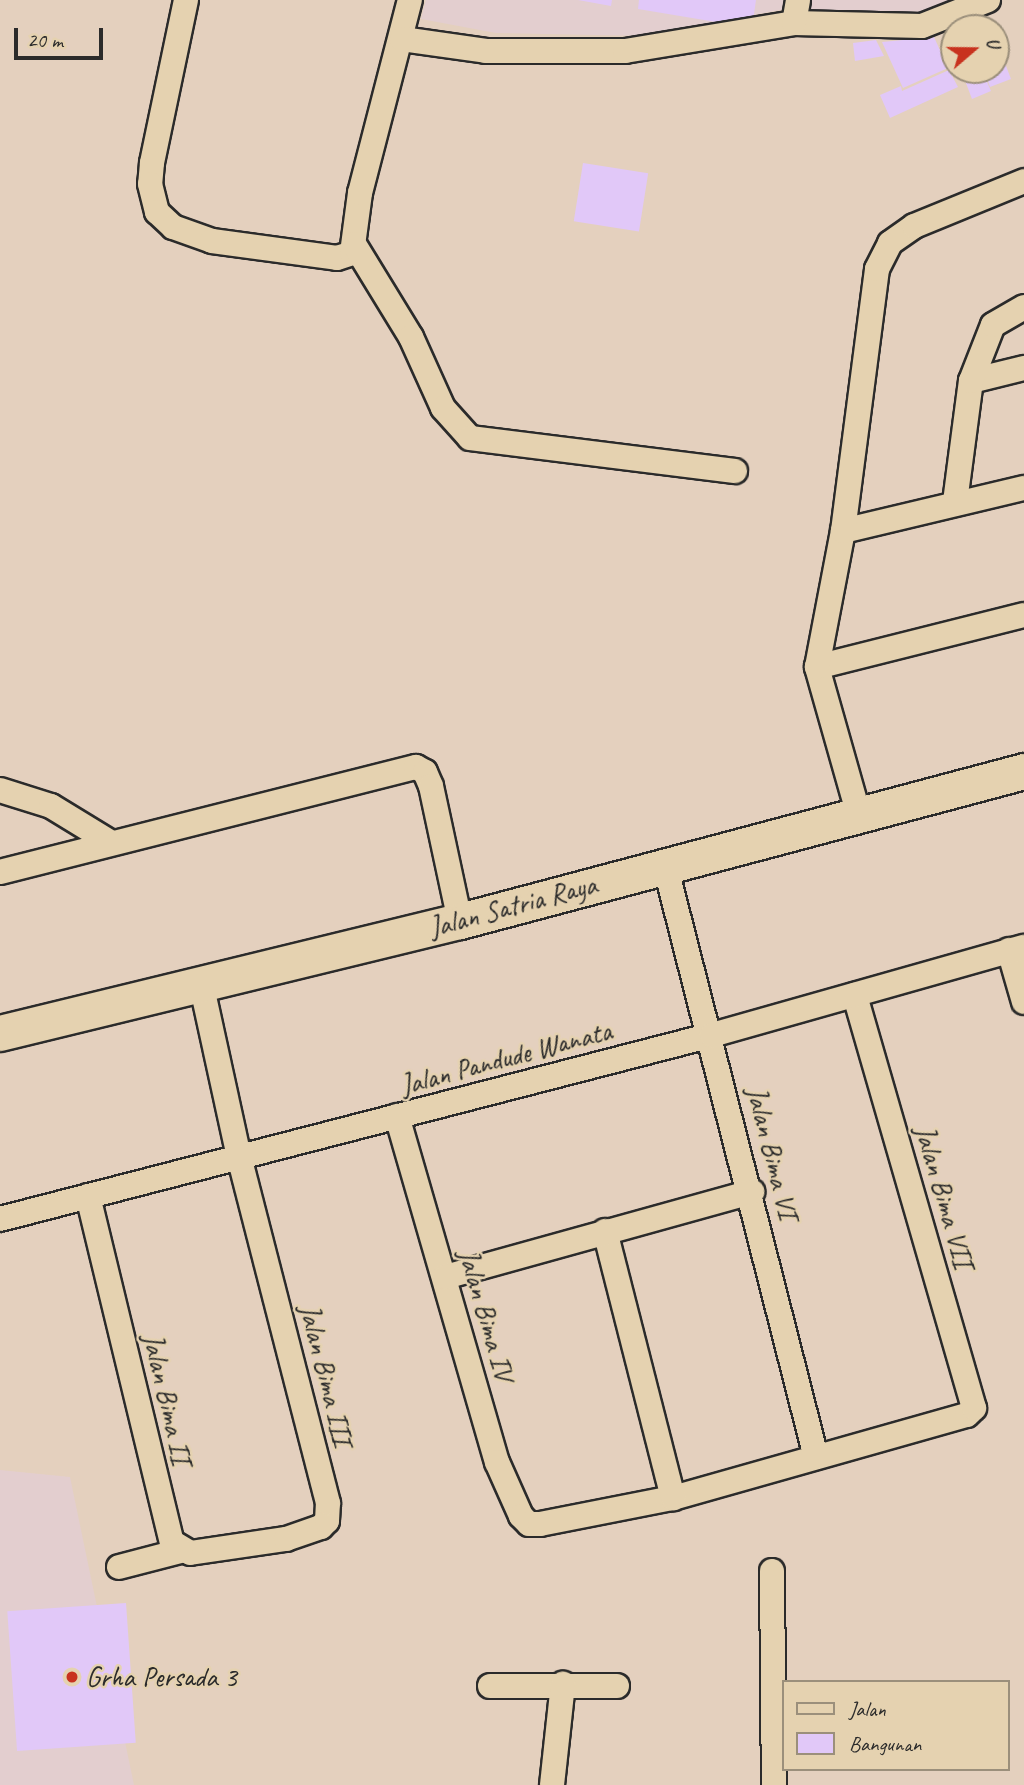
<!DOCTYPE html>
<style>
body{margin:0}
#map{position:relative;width:1024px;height:1785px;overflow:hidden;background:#e4d0be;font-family:Caveat,sans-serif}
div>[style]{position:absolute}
.built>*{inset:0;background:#e3cecf}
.building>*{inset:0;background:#e1c8f8;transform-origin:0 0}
.roads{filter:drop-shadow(2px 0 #2b2b2b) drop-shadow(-2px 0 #2b2b2b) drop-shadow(0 2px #2b2b2b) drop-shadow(0 -2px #2b2b2b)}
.street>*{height:24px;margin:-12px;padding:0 12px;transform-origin:12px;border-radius:12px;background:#e5d2b0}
.secondary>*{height:35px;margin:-17.5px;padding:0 17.5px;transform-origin:17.5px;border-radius:17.5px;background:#e5d2b0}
.dots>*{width:19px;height:19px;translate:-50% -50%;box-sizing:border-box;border:4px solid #e5d2b0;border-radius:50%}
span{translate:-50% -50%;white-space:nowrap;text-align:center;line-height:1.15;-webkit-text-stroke:5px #e5d2b0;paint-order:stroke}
.street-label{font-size:28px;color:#2b2b2b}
.poi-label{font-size:28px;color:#2b2b2b}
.left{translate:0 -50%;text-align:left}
.legend{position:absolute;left:782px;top:1680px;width:228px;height:91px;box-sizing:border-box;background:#e5d2b0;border:2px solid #9b8f7b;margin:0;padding:9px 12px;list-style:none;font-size:21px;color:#2b2b2b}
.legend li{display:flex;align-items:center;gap:14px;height:35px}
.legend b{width:35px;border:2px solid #9b8f7b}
.north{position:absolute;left:940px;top:14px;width:70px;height:70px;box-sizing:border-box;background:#e5d2b0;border:2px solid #9b8f7b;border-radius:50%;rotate:70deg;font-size:19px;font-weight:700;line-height:28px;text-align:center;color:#2b2b2b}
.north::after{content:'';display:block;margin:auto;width:24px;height:32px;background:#c8321e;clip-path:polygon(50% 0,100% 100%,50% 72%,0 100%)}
.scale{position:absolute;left:14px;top:28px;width:89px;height:32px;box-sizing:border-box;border:4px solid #2b2b2b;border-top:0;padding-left:9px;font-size:21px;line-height:24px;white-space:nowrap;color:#2b2b2b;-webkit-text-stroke:5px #e5d2b0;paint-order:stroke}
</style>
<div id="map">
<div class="built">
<div style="clip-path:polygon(426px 0,791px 0,790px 8px,647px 36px,496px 33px,421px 19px)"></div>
<div style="clip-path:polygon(803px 0,961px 0,922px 16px,801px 11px)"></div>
<div style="clip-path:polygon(0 1470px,70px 1477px,134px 1785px,0 1785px)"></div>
</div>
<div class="building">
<div style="clip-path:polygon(578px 0,612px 0,611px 6px)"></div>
<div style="clip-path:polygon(639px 0,756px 0,752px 28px,638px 9px)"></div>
<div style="clip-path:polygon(986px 16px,991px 28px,968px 28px,966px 24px)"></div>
<div style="clip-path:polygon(934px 37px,948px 68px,903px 88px,882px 42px)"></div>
<div style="clip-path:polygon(876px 40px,884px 56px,855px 61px,853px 43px)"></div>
<div style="clip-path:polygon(1003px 58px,1011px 79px,990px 87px,984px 70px,996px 70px,996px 61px)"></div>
<div style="clip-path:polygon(949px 70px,958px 87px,890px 118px,880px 95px,901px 86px,902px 91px)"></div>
<div style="clip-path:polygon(961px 70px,982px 70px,991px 91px,972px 99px)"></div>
<div style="left:583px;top:163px;width:66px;height:59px;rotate:9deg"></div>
<div style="left:126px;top:1603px;width:140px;height:119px;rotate:86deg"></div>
</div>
<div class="roads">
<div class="street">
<div style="left:186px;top:0;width:167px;rotate:101.8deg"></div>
<div style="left:152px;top:163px;width:21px;rotate:95deg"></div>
<div style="left:150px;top:184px;width:29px;rotate:76deg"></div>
<div style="left:157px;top:212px;width:22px;rotate:43deg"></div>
<div style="left:173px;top:227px;width:41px;rotate:19.7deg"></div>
<div style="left:212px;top:241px;width:126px;rotate:7.7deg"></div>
<div style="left:337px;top:258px;width:16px;rotate:-18deg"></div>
<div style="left:352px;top:253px;width:61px;rotate:-82.4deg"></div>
<div style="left:360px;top:193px;width:199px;rotate:-75.5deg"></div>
<div style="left:794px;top:23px;width:128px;rotate:1.3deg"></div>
<div style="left:922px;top:26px;width:71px;rotate:-21.5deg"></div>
<div style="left:402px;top:39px;width:85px;rotate:8.1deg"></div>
<div style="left:486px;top:51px;width:139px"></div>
<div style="left:625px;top:51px;width:171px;rotate:-9.4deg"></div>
<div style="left:794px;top:23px;width:23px;rotate:-80deg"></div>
<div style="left:354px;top:244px;width:109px;rotate:58.5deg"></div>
<div style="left:411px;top:337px;width:78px;rotate:65.7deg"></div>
<div style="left:443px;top:408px;width:40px;rotate:48deg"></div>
<div style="left:470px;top:438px;width:267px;rotate:7.1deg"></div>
<div style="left:971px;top:381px;width:55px;rotate:-13.8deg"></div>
<div style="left:955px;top:502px;width:122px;rotate:-82.5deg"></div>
<div style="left:971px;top:381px;width:60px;rotate:-68.6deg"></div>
<div style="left:993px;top:325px;width:36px;rotate:-30deg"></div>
<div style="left:843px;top:531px;width:186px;rotate:-13.4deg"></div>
<div style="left:817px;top:667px;width:213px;rotate:-14.1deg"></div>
<div style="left:0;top:790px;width:53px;rotate:17.4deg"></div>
<div style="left:51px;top:806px;width:69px;rotate:31.4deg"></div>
<div style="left:858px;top:812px;width:151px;rotate:-105.8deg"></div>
<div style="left:817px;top:667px;width:138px;rotate:-79.2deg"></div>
<div style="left:843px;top:531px;width:264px;rotate:-82.6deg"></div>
<div style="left:877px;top:269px;width:29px;rotate:-63deg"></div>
<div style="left:890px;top:243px;width:29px;rotate:-35deg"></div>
<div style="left:914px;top:226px;width:119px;rotate:-22.2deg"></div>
<div style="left:665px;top:865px;width:611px;rotate:75.69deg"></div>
<div style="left:0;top:872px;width:429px;rotate:-14.2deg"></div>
<div style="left:416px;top:767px;width:10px;rotate:29deg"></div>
<div style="left:425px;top:772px;width:15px;rotate:67deg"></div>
<div style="left:431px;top:786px;width:138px;rotate:77.9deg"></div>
<div style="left:1009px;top:950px;width:54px;rotate:73.9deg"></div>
<div style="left:397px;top:1116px;width:360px;rotate:73.9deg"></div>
<div style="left:497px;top:1462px;width:59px;rotate:66deg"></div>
<div style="left:521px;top:1516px;width:11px;rotate:45deg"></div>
<div style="left:529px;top:1524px;width:11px"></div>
<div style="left:540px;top:1524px;width:136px;rotate:-11.1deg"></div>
<div style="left:673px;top:1498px;width:305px;rotate:-15.8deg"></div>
<div style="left:967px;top:1415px;width:10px;rotate:-45deg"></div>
<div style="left:974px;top:1408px;width:430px;rotate:-106.1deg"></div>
<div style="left:88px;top:1196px;width:356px;rotate:76.4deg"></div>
<div style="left:172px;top:1542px;width:21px;rotate:31deg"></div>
<div style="left:190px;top:1553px;width:97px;rotate:-8.3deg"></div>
<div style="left:286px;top:1539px;width:37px;rotate:-19deg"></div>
<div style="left:321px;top:1527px;width:8px;rotate:-45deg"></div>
<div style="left:327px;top:1521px;width:18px;rotate:-87deg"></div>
<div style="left:328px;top:1503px;width:357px;rotate:-104.4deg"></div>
<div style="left:239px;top:1157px;width:178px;rotate:-102.3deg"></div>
<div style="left:0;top:1219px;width:735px;rotate:-14.49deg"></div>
<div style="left:712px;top:1035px;width:324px;rotate:-15.8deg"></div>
<div style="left:605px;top:1231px;width:276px;rotate:75.7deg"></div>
<div style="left:445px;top:1277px;width:319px;rotate:-15.5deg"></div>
<div style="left:119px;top:1567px;width:64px;rotate:-14.5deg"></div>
<div style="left:772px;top:1571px;width:214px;rotate:89.5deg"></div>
<div style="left:490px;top:1686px;width:127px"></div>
<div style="left:552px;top:1785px;width:102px;rotate:-83.8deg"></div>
</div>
<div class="secondary">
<div style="left:0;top:1033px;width:473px;rotate:-13.7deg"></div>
<div style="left:460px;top:921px;width:584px;rotate:-14.89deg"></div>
</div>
</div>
<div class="dots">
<div style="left:72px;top:1677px;background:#c8321e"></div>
</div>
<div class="street-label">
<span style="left:513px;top:906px;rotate:-15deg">Jalan Satria Raya</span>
<span style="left:506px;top:1058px;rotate:-15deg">Jalan Pandude Wanata</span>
<span style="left:772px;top:1153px;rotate:76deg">Jalan Bima VI</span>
<span style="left:944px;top:1197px;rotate:74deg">Jalan Bima VII</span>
<span style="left:486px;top:1315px;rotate:74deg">Jalan Bima IV</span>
<span style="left:326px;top:1375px;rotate:76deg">Jalan Bima III</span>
<span style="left:167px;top:1399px;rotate:77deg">Jalan Bima II</span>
</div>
<div class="poi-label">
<span class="left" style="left:86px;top:1677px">Grha Persada 3</span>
</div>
<ul class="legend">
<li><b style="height:9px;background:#e5d2b0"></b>Jalan</li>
<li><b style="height:19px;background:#e1c8f8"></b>Bangunan</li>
</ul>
<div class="north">U</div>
<div class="scale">20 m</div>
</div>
